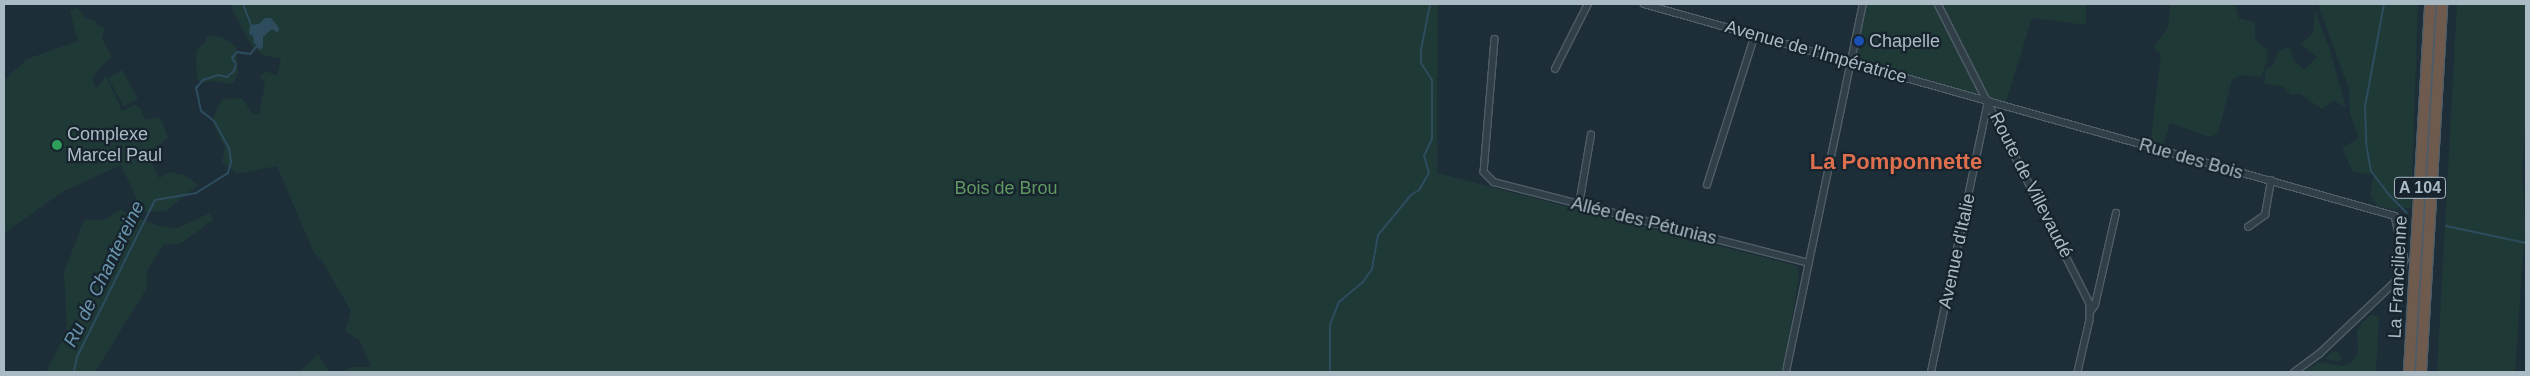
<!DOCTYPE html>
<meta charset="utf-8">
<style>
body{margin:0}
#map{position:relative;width:2530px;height:376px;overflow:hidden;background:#1d2e38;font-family:Helvetica,sans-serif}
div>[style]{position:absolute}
.green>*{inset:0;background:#1f3937;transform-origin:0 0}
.water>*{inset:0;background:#2d4d5f}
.stream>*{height:2px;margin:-1px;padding:0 1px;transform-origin:1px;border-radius:1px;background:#2d4d5f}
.roads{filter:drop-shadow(1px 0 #4f5d67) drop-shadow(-1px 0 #4f5d67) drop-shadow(0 1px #4f5d67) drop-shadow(0 -1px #4f5d67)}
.street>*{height:5.5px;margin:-2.75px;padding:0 2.75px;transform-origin:2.75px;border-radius:2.75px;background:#314048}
.highway>*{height:10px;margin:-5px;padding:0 5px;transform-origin:5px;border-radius:5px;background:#6f5b4d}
.dots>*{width:14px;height:14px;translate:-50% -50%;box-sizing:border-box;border:2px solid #17242d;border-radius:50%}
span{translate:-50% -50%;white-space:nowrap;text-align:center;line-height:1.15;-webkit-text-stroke:4.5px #17242d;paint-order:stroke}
.shield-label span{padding:1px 4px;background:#17242d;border:1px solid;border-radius:4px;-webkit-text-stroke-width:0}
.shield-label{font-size:16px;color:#abbbc6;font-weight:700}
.poi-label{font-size:18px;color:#abbbc6}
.left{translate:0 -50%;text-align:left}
.street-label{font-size:18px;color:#abbbc6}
.park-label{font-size:18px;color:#619862}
.water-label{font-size:19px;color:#6894ad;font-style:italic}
.district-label{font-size:22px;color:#dd6f4f;font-weight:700}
.frame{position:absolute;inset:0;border:5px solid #abbbc6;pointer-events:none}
</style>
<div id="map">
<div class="green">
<div style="clip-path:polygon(233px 4px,1438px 4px,1437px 173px,1797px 266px,1799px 277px,1784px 366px,1781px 372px,339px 372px,352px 367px,371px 367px,360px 341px,345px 331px,351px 311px,322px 261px,314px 253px,277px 166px,237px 174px,222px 162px,225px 148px,214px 126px,213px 117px,222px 99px,242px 98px,252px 113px,259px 114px,265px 84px,260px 76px,266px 71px,277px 76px,281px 59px,263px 55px,252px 46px,232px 10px)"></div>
<div style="clip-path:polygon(1866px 4px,2086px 4px,2086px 25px,2032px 18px,2006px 102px,1852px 58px)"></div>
<div style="clip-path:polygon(2170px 4px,2235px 4px,2239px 18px,2255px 22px,2255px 39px,2267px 49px,2268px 59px,2261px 77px,2240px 75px,2232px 80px,2218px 133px,2210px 137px,2170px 123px,2162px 150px,2150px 147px,2161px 54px,2153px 47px,2168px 28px)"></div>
<div style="clip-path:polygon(2318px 4px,2418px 4px,2411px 209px,2399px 207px,2394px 210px,2377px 206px,2370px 195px,2374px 175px,2353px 172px,2342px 148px,2359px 138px,2350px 114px,2349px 89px)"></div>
<div style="clip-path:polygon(2457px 4px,2526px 4px,2526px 116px,2522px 172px,2525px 226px,2515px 372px,2437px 372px)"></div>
<div style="clip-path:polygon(77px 7px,86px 19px,94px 20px,98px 26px,105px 28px,102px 39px,112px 57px,104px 63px,92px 78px,96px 89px,106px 76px,122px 111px,134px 105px,140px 107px,145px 120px,160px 117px,168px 138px,154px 149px,152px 164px,159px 178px,171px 172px,185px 175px,198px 185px,166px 211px,143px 212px,121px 165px,64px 191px,4px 233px,4px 80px,27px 59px,78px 41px,70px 11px)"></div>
<div style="clip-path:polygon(2315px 11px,2330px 50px,2346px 108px,2334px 100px,2322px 109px,2300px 94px,2291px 95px,2283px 87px,2264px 83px,2266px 69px,2273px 65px,2278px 52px,2289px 46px,2294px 61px,2304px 69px,2317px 57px,2301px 44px,2313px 33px)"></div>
<div style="clip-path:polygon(212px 35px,226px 39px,236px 47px,238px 72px,234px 82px,229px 84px,211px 81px,201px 83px,197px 79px,196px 52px,200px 46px,204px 44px,207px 37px)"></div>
<div style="left:122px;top:70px;width:33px;height:16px;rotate:61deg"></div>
<div style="clip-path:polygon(120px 210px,158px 226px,177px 228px,210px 213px,213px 220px,180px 244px,164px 244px,147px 271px,147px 288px,95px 372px,46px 372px,67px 331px,64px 272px,84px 220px,104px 220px)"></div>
<div style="clip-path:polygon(2371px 315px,2379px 317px,2376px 372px,2302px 372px,2319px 362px,2344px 366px,2352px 362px,2358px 353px,2357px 331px,2362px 322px)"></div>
<div style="clip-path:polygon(2337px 351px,2341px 356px,2340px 362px,2325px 359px,2332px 352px)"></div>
<div style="clip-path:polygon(318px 354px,330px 372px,299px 372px)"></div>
</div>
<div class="water">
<div style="clip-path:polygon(265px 18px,271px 18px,279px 28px,278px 33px,272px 29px,263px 37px,263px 47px,260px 50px,254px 43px,253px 36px,249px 34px,250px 25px,259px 24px)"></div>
</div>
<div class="stream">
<div style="left:243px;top:4px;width:22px;rotate:69deg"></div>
<div style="left:2384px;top:4px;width:105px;rotate:100.5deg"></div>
<div style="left:2365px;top:107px;width:36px;rotate:88deg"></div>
<div style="left:2366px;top:143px;width:28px;rotate:80deg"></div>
<div style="left:2371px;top:171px;width:30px;rotate:53deg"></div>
<div style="left:2389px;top:195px;width:25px;rotate:45deg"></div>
<div style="left:2446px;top:226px;width:82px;rotate:12deg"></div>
<div style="left:74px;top:372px;width:15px;rotate:-79deg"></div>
<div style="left:77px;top:357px;width:175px;rotate:-63.6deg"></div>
<div style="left:155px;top:200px;width:42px;rotate:-9.7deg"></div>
<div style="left:196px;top:193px;width:38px;rotate:-32deg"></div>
<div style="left:228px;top:173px;width:11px;rotate:-75deg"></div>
<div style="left:231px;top:162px;width:14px;rotate:-98deg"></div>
<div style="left:229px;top:148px;width:31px;rotate:-119deg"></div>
<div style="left:214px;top:121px;width:16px;rotate:-142deg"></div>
<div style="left:201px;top:111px;width:24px;rotate:-102deg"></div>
<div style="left:196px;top:88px;width:11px;rotate:-49deg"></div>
<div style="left:203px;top:80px;width:16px;rotate:-18deg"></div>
<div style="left:218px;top:75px;width:9px;rotate:13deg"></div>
<div style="left:227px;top:77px;width:9px;rotate:-41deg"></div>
<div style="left:234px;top:71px;width:7px;rotate:-74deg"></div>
<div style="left:236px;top:64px;width:7px;rotate:-124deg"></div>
<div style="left:232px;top:58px;width:8px;rotate:-50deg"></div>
<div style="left:237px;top:52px;width:13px;rotate:9deg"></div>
<div style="left:250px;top:54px;width:12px;rotate:-48deg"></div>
<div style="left:1330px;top:372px;width:47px;rotate:-90deg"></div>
<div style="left:1330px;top:325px;width:25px;rotate:-69deg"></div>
<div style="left:1339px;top:302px;width:31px;rotate:-40deg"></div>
<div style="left:1363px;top:282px;width:16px;rotate:-55deg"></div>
<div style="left:1372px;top:269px;width:35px;rotate:-80deg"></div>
<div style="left:1378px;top:235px;width:52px;rotate:-50.5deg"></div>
<div style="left:1411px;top:195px;width:9px;rotate:-32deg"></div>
<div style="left:1419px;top:190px;width:20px;rotate:-60deg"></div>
<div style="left:1429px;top:173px;width:18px;rotate:-106deg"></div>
<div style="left:1424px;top:156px;width:19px;rotate:-65deg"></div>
<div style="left:1432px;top:139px;width:59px;rotate:-90deg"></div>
<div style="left:1432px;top:80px;width:20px;rotate:-123deg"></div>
<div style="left:1421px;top:63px;width:13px;rotate:-90deg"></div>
<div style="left:1421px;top:50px;width:47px;rotate:-78.9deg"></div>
</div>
<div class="roads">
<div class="street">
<div style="left:1644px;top:4px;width:780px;rotate:15.76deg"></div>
<div style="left:2395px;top:216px;width:45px;rotate:77.2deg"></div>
<div style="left:2405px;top:260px;width:19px;rotate:106deg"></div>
<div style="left:2400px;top:278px;width:110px;rotate:136.5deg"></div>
<div style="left:2320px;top:354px;width:31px;rotate:144deg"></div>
<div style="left:1938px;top:4px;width:336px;rotate:63.1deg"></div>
<div style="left:2090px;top:304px;width:16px;rotate:90deg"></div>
<div style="left:2090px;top:320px;width:53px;rotate:103deg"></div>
<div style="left:1495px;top:39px;width:133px;rotate:94.7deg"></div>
<div style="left:1484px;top:172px;width:14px;rotate:45deg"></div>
<div style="left:1494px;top:182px;width:325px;rotate:14.4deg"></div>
<div style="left:1555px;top:69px;width:73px;rotate:-63.1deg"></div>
<div style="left:1707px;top:185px;width:157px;rotate:-72.3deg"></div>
<div style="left:1579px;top:205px;width:71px;rotate:-80.3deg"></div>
<div style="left:2248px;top:227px;width:21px;rotate:-35deg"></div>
<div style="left:2265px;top:215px;width:35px;rotate:-80deg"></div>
<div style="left:2091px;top:311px;width:7px;rotate:-56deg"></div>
<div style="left:2095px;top:305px;width:94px;rotate:-77.1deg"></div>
<div style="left:1786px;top:372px;width:376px;rotate:-78.2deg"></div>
<div style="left:1931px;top:372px;width:277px;rotate:-78.1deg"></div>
</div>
<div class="highway">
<div style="left:2409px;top:372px;width:369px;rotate:-86.7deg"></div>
<div style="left:2421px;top:372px;width:369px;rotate:-86.7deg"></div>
</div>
</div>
<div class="dots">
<div style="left:1859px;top:41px;background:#1a4fb4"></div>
<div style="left:57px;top:145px;background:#2e9e5b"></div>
</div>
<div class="shield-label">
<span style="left:2420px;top:188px">A 104</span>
</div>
<div class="poi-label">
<span class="left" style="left:1869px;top:41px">Chapelle</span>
<span class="left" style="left:67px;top:145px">Complexe<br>Marcel Paul</span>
</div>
<div class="street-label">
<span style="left:1816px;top:52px;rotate:16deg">Avenue de l'Impératrice</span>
<span style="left:2191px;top:159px;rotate:16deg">Rue des Bois</span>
<span style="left:2031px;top:185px;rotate:63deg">Route de Villevaudé</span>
<span style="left:1644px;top:221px;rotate:14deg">Allée des Pétunias</span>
<span style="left:1957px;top:251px;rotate:-78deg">Avenue d'Italie</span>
<span style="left:2398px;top:277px;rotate:-87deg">La Francilienne</span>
</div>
<div class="park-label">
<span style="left:1006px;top:188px">Bois de Brou</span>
</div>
<div class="water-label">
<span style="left:104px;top:274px;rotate:-64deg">Ru de Chantereine</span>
</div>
<div class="district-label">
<span style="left:1896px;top:162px">La Pomponnette</span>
</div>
<div class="frame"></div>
</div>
